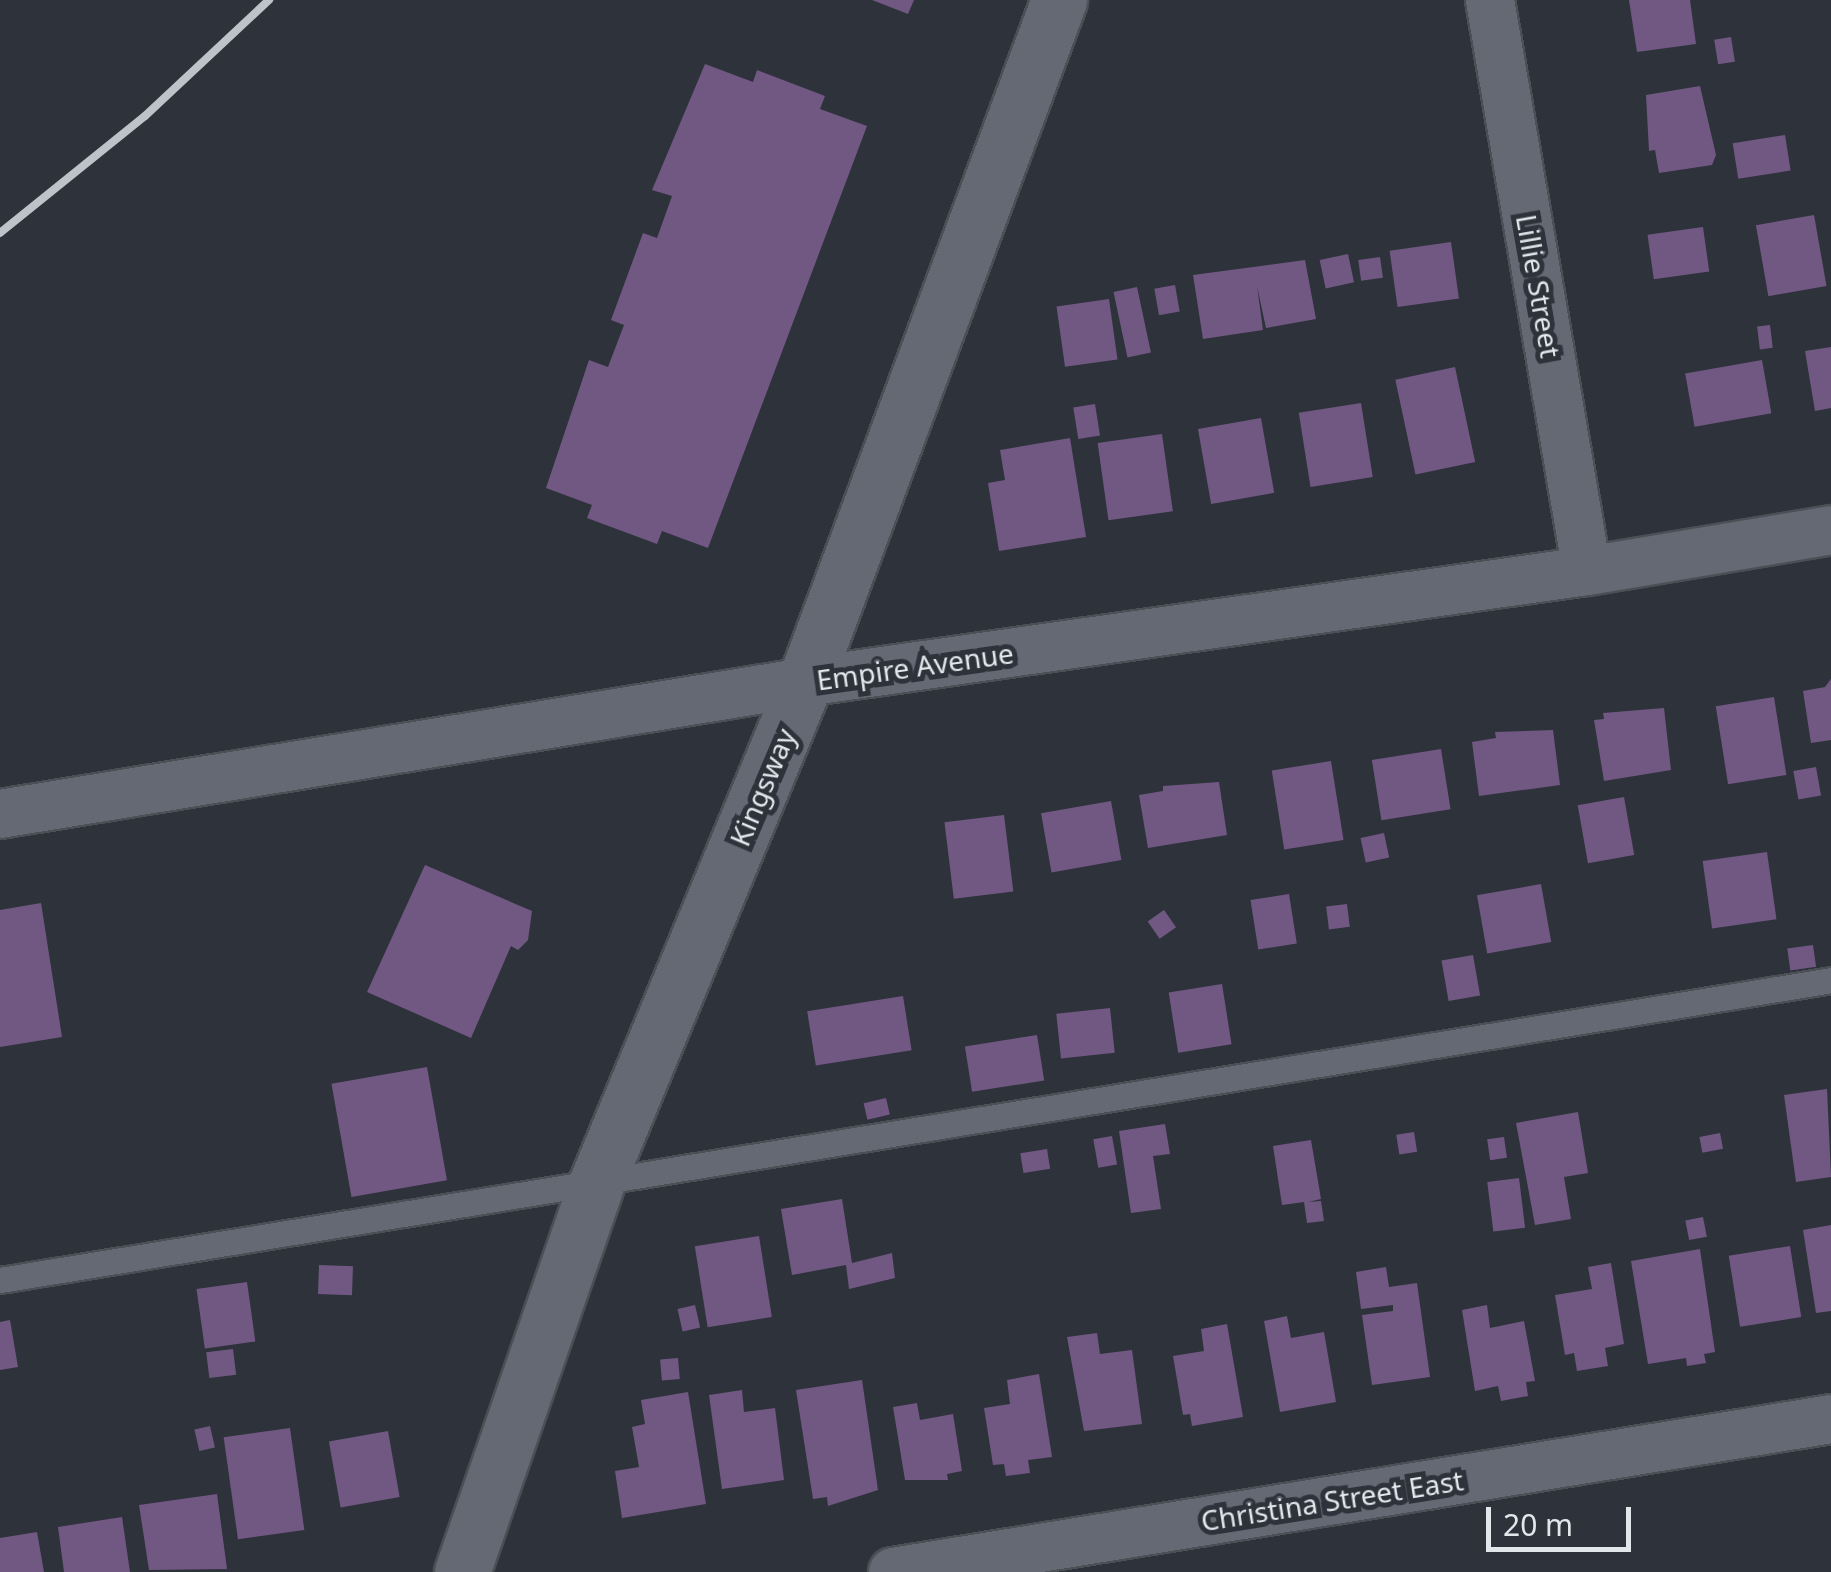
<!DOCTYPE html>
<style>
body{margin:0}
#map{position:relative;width:1831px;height:1572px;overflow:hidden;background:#2e323b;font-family:"Noto Sans",sans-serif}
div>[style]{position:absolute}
.building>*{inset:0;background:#715883;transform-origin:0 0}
.roads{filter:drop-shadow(2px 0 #4b4f56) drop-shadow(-2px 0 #4b4f56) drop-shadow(0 2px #4b4f56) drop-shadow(0 -2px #4b4f56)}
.service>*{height:25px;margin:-12.5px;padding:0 12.5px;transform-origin:12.5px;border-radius:12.5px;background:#646973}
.minor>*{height:48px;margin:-24px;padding:0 24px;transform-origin:24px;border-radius:24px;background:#646973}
.secondary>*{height:55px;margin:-27.5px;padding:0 27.5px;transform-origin:27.5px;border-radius:27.5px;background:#646973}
.rail>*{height:8px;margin:-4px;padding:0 4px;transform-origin:4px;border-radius:4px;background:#bfc2c8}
span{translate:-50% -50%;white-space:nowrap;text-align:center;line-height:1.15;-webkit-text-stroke:10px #2e323b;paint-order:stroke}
.street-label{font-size:28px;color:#e3e6eb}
.scale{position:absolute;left:1486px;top:1507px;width:145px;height:45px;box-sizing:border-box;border:5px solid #e3e6eb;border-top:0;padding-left:12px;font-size:30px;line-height:35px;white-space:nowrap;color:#e3e6eb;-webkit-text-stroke:8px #2e323b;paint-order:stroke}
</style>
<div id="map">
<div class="building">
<div style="clip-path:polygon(872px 0,914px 0,908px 14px)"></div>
<div style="clip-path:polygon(1629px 0,1690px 0,1696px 44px,1637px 52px)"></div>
<div style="left:1731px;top:37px;width:25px;height:17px;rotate:81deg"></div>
<div style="clip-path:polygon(705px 64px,753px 82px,757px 70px,825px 96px,820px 109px,867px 126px,708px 548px,662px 531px,657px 544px,587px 518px,592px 505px,546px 488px,589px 360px,608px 367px,624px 325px,611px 320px,643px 233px,657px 238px,672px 196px,652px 190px)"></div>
<div style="clip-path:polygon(1700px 86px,1716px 155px,1712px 165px,1659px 173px,1655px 150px,1649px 151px,1646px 95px)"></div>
<div style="left:1785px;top:135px;width:36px;height:53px;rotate:81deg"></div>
<div style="left:1814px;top:215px;width:72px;height:59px;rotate:80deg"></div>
<div style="left:1703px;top:227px;width:45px;height:56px;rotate:82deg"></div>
<div style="left:1451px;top:242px;width:57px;height:62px;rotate:82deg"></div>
<div style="left:1348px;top:254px;width:29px;height:29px;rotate:78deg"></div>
<div style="left:1380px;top:257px;width:21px;height:22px;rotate:82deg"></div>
<div style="clip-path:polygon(1305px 260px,1316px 319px,1266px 328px,1257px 286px,1263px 330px,1203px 339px,1193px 275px)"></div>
<div style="left:1175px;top:285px;width:27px;height:21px;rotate:80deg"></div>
<div style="left:1137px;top:287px;width:67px;height:24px;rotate:78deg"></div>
<div style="left:1109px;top:299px;width:61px;height:53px;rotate:82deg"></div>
<div style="left:1770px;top:325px;width:23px;height:13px;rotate:83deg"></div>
<div style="clip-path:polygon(1831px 347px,1831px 408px,1815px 411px,1805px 351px)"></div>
<div style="left:1762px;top:360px;width:54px;height:78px;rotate:80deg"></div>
<div style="left:1455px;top:367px;width:97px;height:61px;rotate:78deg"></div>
<div style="left:1361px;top:403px;width:75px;height:63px;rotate:81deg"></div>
<div style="left:1095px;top:404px;width:32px;height:22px;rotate:81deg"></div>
<div style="left:1261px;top:418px;width:76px;height:64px;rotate:80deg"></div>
<div style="left:1162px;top:434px;width:78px;height:65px;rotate:82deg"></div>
<div style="clip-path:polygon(1070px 438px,1086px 537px,999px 551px,988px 483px,1005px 480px,1000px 450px)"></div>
<div style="clip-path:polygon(1831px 679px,1831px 740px,1811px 743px,1803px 691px,1825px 687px)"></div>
<div style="left:1774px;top:697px;width:79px;height:59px;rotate:81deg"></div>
<div style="clip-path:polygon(1664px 708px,1671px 770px,1604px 781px,1594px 720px,1604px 719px,1603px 713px)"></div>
<div style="clip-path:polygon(1553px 730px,1560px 785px,1479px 796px,1472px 742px,1496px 738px,1495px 732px)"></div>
<div style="left:1441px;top:749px;width:61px;height:70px;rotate:81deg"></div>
<div style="left:1331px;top:761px;width:80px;height:60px;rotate:81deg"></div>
<div style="left:1816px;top:767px;width:29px;height:23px;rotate:80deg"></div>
<div style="clip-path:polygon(1219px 782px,1227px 835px,1148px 848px,1139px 795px,1163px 791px,1163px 786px)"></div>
<div style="left:1624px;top:797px;width:59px;height:47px;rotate:80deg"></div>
<div style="left:1111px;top:801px;width:60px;height:71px;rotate:80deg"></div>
<div style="left:1004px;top:815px;width:77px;height:60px;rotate:83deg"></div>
<div style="left:1384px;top:833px;width:25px;height:24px;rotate:78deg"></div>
<div style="left:1767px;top:852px;width:68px;height:65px;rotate:82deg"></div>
<div style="clip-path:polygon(425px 865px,532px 911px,528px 940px,518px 950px,511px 946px,471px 1038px,367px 992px)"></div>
<div style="left:1541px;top:884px;width:59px;height:65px;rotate:80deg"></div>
<div style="left:1289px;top:894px;width:50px;height:39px;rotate:81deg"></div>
<div style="clip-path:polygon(41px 903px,62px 1037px,0 1047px,0 910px)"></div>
<div style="left:1347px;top:904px;width:23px;height:21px;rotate:83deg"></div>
<div style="left:1164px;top:910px;width:21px;height:20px;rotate:55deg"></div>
<div style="left:1813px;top:945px;width:22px;height:26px;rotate:82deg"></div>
<div style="left:1473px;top:955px;width:41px;height:32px;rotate:80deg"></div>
<div style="left:1222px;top:984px;width:61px;height:54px;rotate:81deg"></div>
<div style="left:903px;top:996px;width:55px;height:97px;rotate:81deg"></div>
<div style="left:1110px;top:1008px;width:45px;height:54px;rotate:84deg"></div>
<div style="left:1037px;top:1035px;width:46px;height:73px;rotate:81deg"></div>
<div style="left:427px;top:1067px;width:115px;height:97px;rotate:80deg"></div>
<div style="clip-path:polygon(1827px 1089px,1831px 1177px,1796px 1182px,1784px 1095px)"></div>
<div style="left:886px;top:1098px;width:17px;height:23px;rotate:77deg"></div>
<div style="clip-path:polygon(1578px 1112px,1588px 1173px,1564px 1177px,1571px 1219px,1535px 1225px,1516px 1123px)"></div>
<div style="clip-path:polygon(1165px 1124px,1170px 1154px,1153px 1156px,1161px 1209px,1131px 1213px,1119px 1131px)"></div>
<div style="left:1414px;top:1132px;width:20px;height:18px;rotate:81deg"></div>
<div style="left:1720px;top:1133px;width:16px;height:21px;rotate:79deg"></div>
<div style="left:1112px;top:1136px;width:29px;height:19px;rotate:80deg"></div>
<div style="left:1504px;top:1137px;width:21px;height:17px;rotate:82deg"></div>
<div style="clip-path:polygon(1311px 1140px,1321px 1199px,1308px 1202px,1321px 1201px,1324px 1221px,1307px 1223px,1304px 1202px,1282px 1205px,1273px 1146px)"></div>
<div style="left:1047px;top:1149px;width:20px;height:27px;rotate:81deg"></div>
<div style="left:1519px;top:1178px;width:50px;height:32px;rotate:83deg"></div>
<div style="clip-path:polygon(842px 1199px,852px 1263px,892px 1253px,895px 1278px,849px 1289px,846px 1265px,792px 1275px,781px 1209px)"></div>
<div style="left:1703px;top:1217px;width:20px;height:18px;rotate:79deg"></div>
<div style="clip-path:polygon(1831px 1225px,1831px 1311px,1816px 1313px,1803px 1230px)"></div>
<div style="left:759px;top:1236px;width:82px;height:65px;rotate:81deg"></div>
<div style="left:1790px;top:1246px;width:72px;height:62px;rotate:81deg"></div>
<div style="clip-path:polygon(1700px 1249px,1715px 1352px,1704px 1354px,1706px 1363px,1687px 1366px,1686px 1358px,1648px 1364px,1631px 1261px)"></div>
<div style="clip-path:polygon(1611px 1263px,1624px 1344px,1605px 1348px,1608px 1366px,1577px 1371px,1574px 1353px,1565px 1355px,1555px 1295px,1592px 1289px,1588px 1267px)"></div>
<div style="left:319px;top:1265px;width:34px;height:29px;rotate:2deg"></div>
<div style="clip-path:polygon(1386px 1267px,1389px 1287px,1417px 1283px,1430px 1377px,1372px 1385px,1362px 1315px,1393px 1311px,1393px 1305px,1361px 1309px,1356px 1272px)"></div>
<div style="left:247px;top:1282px;width:60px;height:51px;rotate:82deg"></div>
<div style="left:695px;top:1305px;width:23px;height:18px;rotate:77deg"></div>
<div style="clip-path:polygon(1487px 1305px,1490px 1328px,1524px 1321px,1535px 1381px,1526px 1382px,1528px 1396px,1501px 1401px,1498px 1386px,1475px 1391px,1462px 1310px)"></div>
<div style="clip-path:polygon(1287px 1316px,1291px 1338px,1324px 1332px,1336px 1402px,1280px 1412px,1264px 1321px)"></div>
<div style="clip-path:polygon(10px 1320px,18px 1367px,0 1370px,0 1322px)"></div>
<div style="clip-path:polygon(1227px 1324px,1243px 1417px,1192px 1426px,1190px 1414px,1183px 1415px,1173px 1356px,1204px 1351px,1201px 1329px)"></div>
<div style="clip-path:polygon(1097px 1333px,1100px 1354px,1132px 1350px,1142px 1424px,1084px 1431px,1067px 1337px)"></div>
<div style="left:233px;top:1349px;width:26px;height:27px;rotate:83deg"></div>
<div style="left:678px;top:1358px;width:21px;height:18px;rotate:85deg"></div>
<div style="clip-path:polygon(1039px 1374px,1052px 1457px,1028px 1460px,1030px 1473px,1006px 1476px,1004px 1464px,993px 1465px,984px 1408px,1010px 1404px,1007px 1380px)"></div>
<div style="clip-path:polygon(862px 1380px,878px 1490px,828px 1506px,827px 1497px,813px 1499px,796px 1390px)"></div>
<div style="clip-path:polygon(742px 1390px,744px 1412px,775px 1408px,784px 1480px,722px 1489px,709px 1395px)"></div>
<div style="clip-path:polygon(688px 1392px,706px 1504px,622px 1518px,615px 1471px,639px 1467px,632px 1427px,645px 1424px,641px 1400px)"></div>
<div style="clip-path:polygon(917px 1403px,920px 1420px,953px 1414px,962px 1471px,947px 1474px,948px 1480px,905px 1480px,893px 1407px)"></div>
<div style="left:210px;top:1426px;width:22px;height:16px;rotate:77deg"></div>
<div style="left:290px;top:1428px;width:103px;height:67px;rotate:82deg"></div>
<div style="left:388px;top:1431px;width:67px;height:60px;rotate:80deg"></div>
<div style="clip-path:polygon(217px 1494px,227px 1569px,149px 1570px,139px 1505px)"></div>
<div style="clip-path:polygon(122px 1517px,130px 1572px,64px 1572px,58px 1527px)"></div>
<div style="clip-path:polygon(37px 1532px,44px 1572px,0 1572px,0 1538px)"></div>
</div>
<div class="roads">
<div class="service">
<div style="left:0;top:1280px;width:1855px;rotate:-9.3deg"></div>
</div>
<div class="minor">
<div style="left:1490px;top:0;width:579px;rotate:80.36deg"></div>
<div style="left:0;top:814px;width:816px;rotate:-9.31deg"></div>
<div style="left:805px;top:682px;width:790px;rotate:-8.08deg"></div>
<div style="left:1587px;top:571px;width:247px;rotate:-9.5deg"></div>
<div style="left:893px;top:1572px;width:950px;rotate:-9.26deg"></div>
</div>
<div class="secondary">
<div style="left:462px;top:1572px;width:410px;rotate:-70.9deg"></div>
<div style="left:596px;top:1184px;width:544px;rotate:-67.4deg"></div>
<div style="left:805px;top:682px;width:728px;rotate:-69.57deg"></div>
</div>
</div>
<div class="rail">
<div style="left:0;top:233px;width:186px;rotate:-38.9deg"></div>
<div style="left:145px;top:116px;width:170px;rotate:-43.1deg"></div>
</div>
<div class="street-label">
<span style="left:1539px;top:286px;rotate:80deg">Lillie Street</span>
<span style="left:915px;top:666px;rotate:-8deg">Empire Avenue</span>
<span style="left:762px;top:787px;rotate:-67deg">Kingsway</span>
<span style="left:1332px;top:1500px;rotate:-9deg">Christina Street East</span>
</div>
<div class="scale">20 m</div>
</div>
